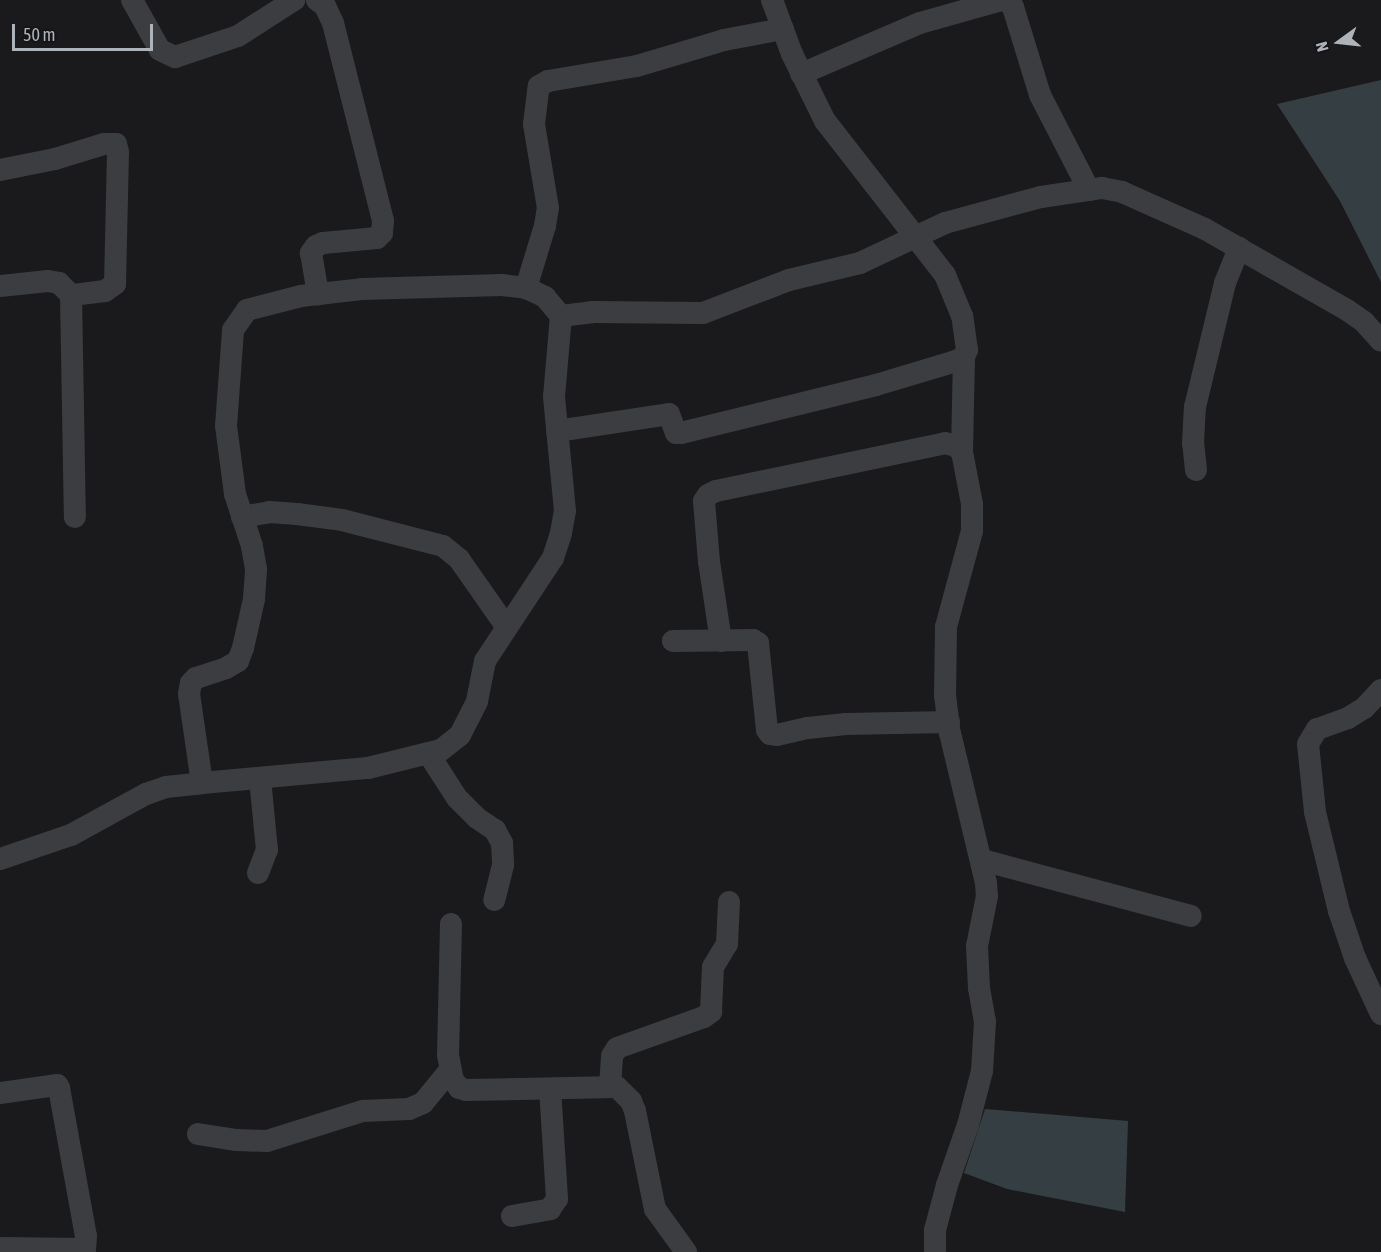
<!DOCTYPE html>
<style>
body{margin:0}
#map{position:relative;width:1381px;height:1252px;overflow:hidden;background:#1a1a1c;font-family:"Asap Condensed",sans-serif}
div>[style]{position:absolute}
.water>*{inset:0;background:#353f43}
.street>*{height:22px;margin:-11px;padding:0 11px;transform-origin:11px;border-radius:11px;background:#3b3d40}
span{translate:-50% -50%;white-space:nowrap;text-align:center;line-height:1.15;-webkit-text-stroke:6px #151517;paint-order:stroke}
.north{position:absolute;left:1309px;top:12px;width:60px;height:60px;-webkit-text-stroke:4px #151517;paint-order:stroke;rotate:255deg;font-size:16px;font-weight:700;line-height:24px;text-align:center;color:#aeb3ba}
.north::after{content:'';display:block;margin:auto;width:21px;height:27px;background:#aeb3ba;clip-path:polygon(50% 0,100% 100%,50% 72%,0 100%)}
.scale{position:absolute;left:12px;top:24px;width:141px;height:27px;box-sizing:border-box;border:3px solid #aeb3ba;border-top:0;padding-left:8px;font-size:18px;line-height:21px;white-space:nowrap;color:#aeb3ba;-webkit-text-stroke:4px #151517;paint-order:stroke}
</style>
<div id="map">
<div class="water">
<div style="clip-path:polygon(1381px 80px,1381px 282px,1340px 201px,1277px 104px)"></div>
<div style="clip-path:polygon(985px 1109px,1128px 1121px,1125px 1212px,1007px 1189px,964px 1173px)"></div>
</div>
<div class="street">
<div style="left:132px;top:0;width:57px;rotate:60.8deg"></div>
<div style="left:160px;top:50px;width:17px;rotate:25deg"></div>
<div style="left:175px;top:57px;width:66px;rotate:-18.4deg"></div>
<div style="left:238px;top:36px;width:67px;rotate:-32.7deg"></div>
<div style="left:317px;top:0;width:10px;rotate:37deg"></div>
<div style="left:325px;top:6px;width:19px;rotate:65deg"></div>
<div style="left:333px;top:23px;width:204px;rotate:75.8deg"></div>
<div style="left:383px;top:221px;width:12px;rotate:95deg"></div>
<div style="left:382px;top:233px;width:7px;rotate:135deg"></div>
<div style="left:377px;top:238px;width:54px;rotate:174.7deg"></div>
<div style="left:323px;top:243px;width:8px;rotate:157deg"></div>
<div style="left:316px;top:246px;width:9px;rotate:126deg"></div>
<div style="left:311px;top:253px;width:42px;rotate:80.3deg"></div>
<div style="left:1006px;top:0;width:10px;rotate:45deg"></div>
<div style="left:1013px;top:7px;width:92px;rotate:72.9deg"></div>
<div style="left:1040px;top:95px;width:107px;rotate:62.7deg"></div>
<div style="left:801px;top:74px;width:129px;rotate:-23.2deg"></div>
<div style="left:920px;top:23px;width:85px;rotate:-15.7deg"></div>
<div style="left:0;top:170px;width:56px;rotate:-11.3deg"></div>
<div style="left:55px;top:159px;width:51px;rotate:-17deg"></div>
<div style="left:104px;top:144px;width:12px"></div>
<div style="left:116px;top:144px;width:8px;rotate:76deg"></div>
<div style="left:118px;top:152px;width:132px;rotate:91.3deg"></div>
<div style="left:115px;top:284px;width:12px;rotate:145deg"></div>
<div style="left:105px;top:291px;width:34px;rotate:173deg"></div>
<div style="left:0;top:286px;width:48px;rotate:-5.9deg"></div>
<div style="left:48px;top:281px;width:11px;rotate:10deg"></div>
<div style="left:59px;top:283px;width:17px;rotate:45deg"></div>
<div style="left:71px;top:295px;width:222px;rotate:89deg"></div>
<div style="left:526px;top:288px;width:65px;rotate:-73deg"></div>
<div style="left:545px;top:226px;width:18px;rotate:-81deg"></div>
<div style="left:548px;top:208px;width:85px;rotate:-99.5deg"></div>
<div style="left:534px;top:124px;width:38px;rotate:-83deg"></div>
<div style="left:539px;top:86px;width:10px;rotate:-29deg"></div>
<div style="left:548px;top:81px;width:90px;rotate:-9.6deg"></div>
<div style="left:637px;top:66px;width:91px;rotate:-16.6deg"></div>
<div style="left:724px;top:40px;width:60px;rotate:-10.6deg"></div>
<div style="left:557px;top:431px;width:113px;rotate:-8.6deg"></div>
<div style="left:669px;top:414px;width:20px;rotate:70deg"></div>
<div style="left:676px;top:433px;width:5px"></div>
<div style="left:681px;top:433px;width:201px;rotate:-13.8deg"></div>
<div style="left:876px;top:385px;width:84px;rotate:-16.7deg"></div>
<div style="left:956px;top:361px;width:9px;rotate:-27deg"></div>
<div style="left:964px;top:357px;width:8px;rotate:-67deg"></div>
<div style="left:967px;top:350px;width:34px;rotate:-98deg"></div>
<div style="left:962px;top:316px;width:44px;rotate:-112.5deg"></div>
<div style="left:945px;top:275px;width:195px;rotate:-127.9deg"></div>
<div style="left:825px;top:121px;width:75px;rotate:-116.2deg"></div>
<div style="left:792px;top:54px;width:58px;rotate:-110.3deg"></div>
<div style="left:962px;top:452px;width:95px;rotate:-88.8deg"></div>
<div style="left:1196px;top:470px;width:27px;rotate:-96deg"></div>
<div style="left:1193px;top:443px;width:36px;rotate:-87deg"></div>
<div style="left:1195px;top:407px;width:128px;rotate:-76.4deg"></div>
<div style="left:1225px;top:283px;width:38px;rotate:-68deg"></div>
<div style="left:242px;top:517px;width:27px;rotate:-10deg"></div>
<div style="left:269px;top:512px;width:28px;rotate:4deg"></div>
<div style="left:297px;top:514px;width:45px;rotate:7.6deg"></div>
<div style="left:342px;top:520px;width:104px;rotate:14.4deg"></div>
<div style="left:443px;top:546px;width:21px;rotate:39deg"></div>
<div style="left:459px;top:559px;width:82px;rotate:55deg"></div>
<div style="left:673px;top:641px;width:80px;rotate:-0.7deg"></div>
<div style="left:753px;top:640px;width:6px;rotate:31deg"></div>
<div style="left:758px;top:643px;width:87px;rotate:84.1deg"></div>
<div style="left:767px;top:730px;width:5px;rotate:53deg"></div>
<div style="left:770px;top:734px;width:7px;rotate:8deg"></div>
<div style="left:777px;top:735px;width:32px;rotate:-13deg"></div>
<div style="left:808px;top:728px;width:38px;rotate:-6deg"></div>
<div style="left:846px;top:724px;width:103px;rotate:-1.1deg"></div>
<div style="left:721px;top:641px;width:80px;rotate:-98.6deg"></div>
<div style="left:709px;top:562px;width:61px;rotate:-94.7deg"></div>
<div style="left:704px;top:501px;width:7px;rotate:-56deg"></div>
<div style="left:708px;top:495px;width:9px;rotate:-27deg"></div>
<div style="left:716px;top:491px;width:234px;rotate:-11.8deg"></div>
<div style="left:945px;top:443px;width:11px;rotate:15deg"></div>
<div style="left:956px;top:446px;width:8px;rotate:45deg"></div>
<div style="left:962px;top:452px;width:53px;rotate:79.1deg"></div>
<div style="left:972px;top:504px;width:27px;rotate:90deg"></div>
<div style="left:972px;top:531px;width:99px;rotate:105.2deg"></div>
<div style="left:946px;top:627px;width:68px;rotate:90.8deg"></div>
<div style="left:945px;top:695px;width:38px;rotate:83deg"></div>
<div style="left:950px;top:733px;width:154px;rotate:76.5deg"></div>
<div style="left:986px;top:883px;width:13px;rotate:86deg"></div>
<div style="left:987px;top:896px;width:51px;rotate:101.3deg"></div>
<div style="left:977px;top:946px;width:42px;rotate:87.3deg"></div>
<div style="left:979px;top:988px;width:34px;rotate:80deg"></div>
<div style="left:985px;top:1021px;width:50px;rotate:93.4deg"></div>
<div style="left:982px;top:1071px;width:56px;rotate:104.5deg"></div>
<div style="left:968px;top:1125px;width:64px;rotate:109.3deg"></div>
<div style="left:947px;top:1185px;width:47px;rotate:104.9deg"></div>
<div style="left:935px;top:1230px;width:22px;rotate:90deg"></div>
<div style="left:1381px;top:690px;width:25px;rotate:133deg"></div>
<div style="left:1364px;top:708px;width:19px;rotate:148deg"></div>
<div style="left:1348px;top:718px;width:33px;rotate:160deg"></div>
<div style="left:1317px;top:729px;width:17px;rotate:121deg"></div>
<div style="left:1308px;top:744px;width:68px;rotate:84.1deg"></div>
<div style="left:1315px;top:812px;width:102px;rotate:76.4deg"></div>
<div style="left:1339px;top:911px;width:50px;rotate:71.2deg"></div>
<div style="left:1355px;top:958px;width:62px;rotate:65.1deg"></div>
<div style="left:428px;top:753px;width:54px;rotate:57.2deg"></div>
<div style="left:457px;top:798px;width:28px;rotate:45deg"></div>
<div style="left:477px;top:818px;width:22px;rotate:34deg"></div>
<div style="left:495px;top:830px;width:15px;rotate:62deg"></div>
<div style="left:502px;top:843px;width:22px;rotate:87deg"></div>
<div style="left:503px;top:865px;width:36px;rotate:104deg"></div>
<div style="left:202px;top:783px;width:167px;rotate:-5.2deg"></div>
<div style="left:368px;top:768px;width:75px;rotate:-13.9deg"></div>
<div style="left:441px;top:750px;width:24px;rotate:-38deg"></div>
<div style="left:460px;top:735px;width:38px;rotate:-63deg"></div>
<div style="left:477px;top:701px;width:41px;rotate:-78.7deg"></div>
<div style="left:485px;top:661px;width:123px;rotate:-56.6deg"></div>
<div style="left:553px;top:558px;width:26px;rotate:-72deg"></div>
<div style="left:561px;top:533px;width:22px;rotate:-80deg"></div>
<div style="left:565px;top:511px;width:115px;rotate:-95.5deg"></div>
<div style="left:554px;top:397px;width:81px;rotate:-85.1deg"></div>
<div style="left:561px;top:316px;width:31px;rotate:-7deg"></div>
<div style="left:592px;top:312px;width:111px;rotate:0.5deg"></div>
<div style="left:703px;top:313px;width:92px;rotate:-21deg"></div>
<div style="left:789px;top:280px;width:73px;rotate:-13.5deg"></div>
<div style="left:860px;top:263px;width:94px;rotate:-25.2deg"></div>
<div style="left:945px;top:223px;width:99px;rotate:-15.2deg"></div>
<div style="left:1041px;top:197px;width:62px;rotate:-8.4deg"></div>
<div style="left:1102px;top:188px;width:20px;rotate:11deg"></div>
<div style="left:1122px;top:192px;width:91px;rotate:24deg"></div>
<div style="left:1205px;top:229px;width:163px;rotate:29.7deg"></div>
<div style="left:1347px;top:310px;width:21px;rotate:35deg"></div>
<div style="left:1364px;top:322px;width:25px;rotate:48deg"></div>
<div style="left:0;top:859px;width:75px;rotate:-18.7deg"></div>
<div style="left:71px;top:835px;width:85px;rotate:-28.7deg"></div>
<div style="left:146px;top:794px;width:21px;rotate:-19deg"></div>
<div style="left:166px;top:787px;width:36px;rotate:-6deg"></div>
<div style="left:202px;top:783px;width:90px;rotate:-98.3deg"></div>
<div style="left:189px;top:694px;width:11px;rotate:-80deg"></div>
<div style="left:191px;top:683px;width:7px;rotate:-45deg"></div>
<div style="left:196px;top:678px;width:32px;rotate:-18deg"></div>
<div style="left:226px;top:668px;width:14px;rotate:-30deg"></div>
<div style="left:238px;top:661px;width:14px;rotate:-69deg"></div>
<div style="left:243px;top:648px;width:50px;rotate:-77.3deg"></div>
<div style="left:254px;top:599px;width:30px;rotate:-86deg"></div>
<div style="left:256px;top:569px;width:23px;rotate:-100deg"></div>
<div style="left:252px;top:546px;width:55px;rotate:-108.1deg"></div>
<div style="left:235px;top:494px;width:69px;rotate:-97.5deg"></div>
<div style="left:226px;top:426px;width:96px;rotate:-85.8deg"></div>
<div style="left:233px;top:330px;width:24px;rotate:-55deg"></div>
<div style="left:247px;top:310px;width:56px;rotate:-14.5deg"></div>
<div style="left:301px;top:296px;width:61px;rotate:-6.5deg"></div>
<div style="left:362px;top:289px;width:140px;rotate:-1.6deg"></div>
<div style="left:502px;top:285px;width:24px;rotate:7deg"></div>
<div style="left:526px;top:288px;width:21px;rotate:25deg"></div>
<div style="left:545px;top:297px;width:25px;rotate:50deg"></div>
<div style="left:982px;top:860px;width:216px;rotate:15deg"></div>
<div style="left:258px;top:873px;width:25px;rotate:-69deg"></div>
<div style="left:267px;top:850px;width:71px;rotate:-95.6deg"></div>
<div style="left:451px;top:924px;width:131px;rotate:91.3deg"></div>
<div style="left:448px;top:1055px;width:25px;rotate:79deg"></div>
<div style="left:453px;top:1080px;width:10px;rotate:53deg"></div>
<div style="left:459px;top:1088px;width:7px;rotate:16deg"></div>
<div style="left:466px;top:1090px;width:151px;rotate:-1.1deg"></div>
<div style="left:617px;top:1087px;width:20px;rotate:45deg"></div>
<div style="left:631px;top:1101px;width:11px;rotate:68deg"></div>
<div style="left:635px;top:1111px;width:100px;rotate:78.5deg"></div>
<div style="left:655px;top:1209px;width:53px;rotate:54.2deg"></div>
<div style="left:610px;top:1086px;width:30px;rotate:-86deg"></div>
<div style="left:612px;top:1056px;width:9px;rotate:-58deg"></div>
<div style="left:617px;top:1048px;width:92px;rotate:-19.6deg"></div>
<div style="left:704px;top:1017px;width:9px;rotate:-36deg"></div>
<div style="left:711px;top:1012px;width:45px;rotate:-87.5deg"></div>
<div style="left:713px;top:967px;width:27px;rotate:-59deg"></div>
<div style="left:727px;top:944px;width:42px;rotate:-87.3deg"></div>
<div style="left:0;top:1093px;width:58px;rotate:-8deg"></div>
<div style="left:57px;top:1085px;width:4px;rotate:56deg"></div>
<div style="left:59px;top:1088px;width:150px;rotate:79.7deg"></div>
<div style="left:86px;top:1236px;width:13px;rotate:94deg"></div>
<div style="left:85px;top:1249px;width:85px;rotate:-179.3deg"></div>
<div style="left:198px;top:1134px;width:39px;rotate:9deg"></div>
<div style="left:237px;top:1140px;width:30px;rotate:2deg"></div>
<div style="left:267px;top:1141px;width:101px;rotate:-17.4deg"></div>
<div style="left:363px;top:1111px;width:46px;rotate:-2.5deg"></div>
<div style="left:409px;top:1109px;width:15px;rotate:-23deg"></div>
<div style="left:423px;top:1103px;width:43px;rotate:-50.7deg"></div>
<div style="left:512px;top:1216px;width:39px;rotate:-10deg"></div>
<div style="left:550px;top:1209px;width:12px;rotate:-55deg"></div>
<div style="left:557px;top:1199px;width:110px;rotate:-93.6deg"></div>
</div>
<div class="north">N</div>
<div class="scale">50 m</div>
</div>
